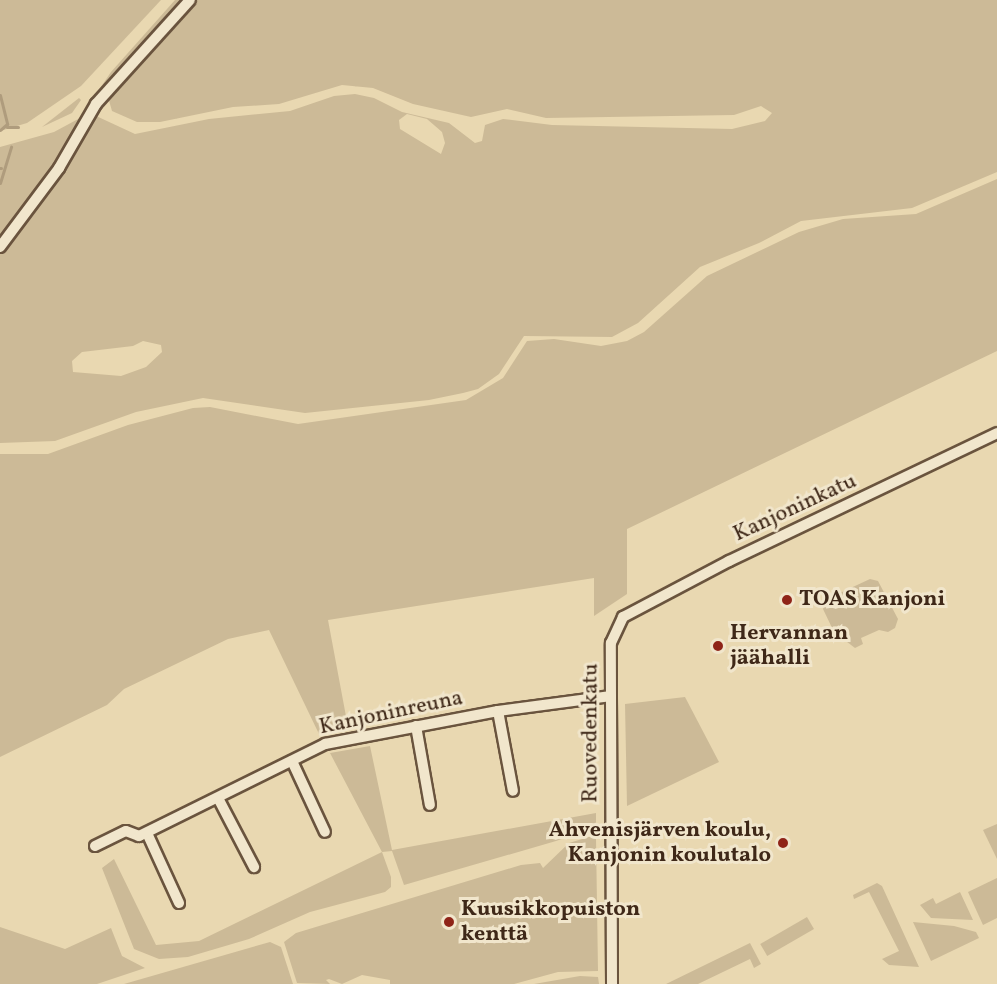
<!DOCTYPE html>
<meta charset="utf-8">
<style>
body{margin:0}
#map{position:relative;width:997px;height:984px;overflow:hidden;background:#e9d8b1;font-family:Vollkorn,serif}
div>[style]{position:absolute}
.green>*{inset:0;background:#ccba97;transform-origin:0 0}
.stream>*{height:3px;margin:-1.5px;padding:0 1.5px;transform-origin:1.5px;border-radius:1.5px;background:#af9c7d}
.roads{filter:drop-shadow(2px 0 #6a543e) drop-shadow(-2px 0 #6a543e) drop-shadow(0 2px #6a543e) drop-shadow(0 -2px #6a543e)}
.minor>*{height:10px;margin:-5px;padding:0 5px;transform-origin:5px;border-radius:5px;background:#f1e6cc}
.dots>*{width:16px;height:16px;translate:-50% -50%;box-sizing:border-box;border:3px solid #f1e6cc;border-radius:50%}
span{translate:-50% -50%;white-space:nowrap;text-align:center;line-height:1.15;-webkit-text-stroke:6px #f1e6cc;paint-order:stroke}
.street-label{font-size:22px;color:#3f2818}
.poi-label{font-size:22px;color:#3f2818;font-weight:700}
.left{translate:0 -50%;text-align:left}
.right{translate:-100% -50%;text-align:right}
</style>
<div id="map">
<div class="green">
<div style="clip-path:polygon(0 0,161px 0,81px 86px,27px 123px,0 131px)"></div>
<div style="clip-path:polygon(175px 0,187px 0,90px 103px,111px 72px)"></div>
<div style="clip-path:polygon(evenodd,194px 0,997px 0,997px 172px,912px 208px,801px 221px,759px 243px,700px 267px,638px 323px,612px 337px,524px 336px,499px 374px,478px 389px,463px 393px,429px 400px,305px 413px,203px 398px,136px 412px,55px 441px,0 443px,0 253px,46px 191px,94px 115px,135px 134px,209px 119px,290px 111px,334px 96px,355px 94px,374px 98px,402px 112px,449px 123px,475px 143px,482px 141px,485px 125px,503px 119px,552px 125px,732px 129px,765px 121px,772px 113px,761px 106px,734px 115px,546px 118px,507px 109px,471px 117px,413px 104px,373px 88px,342px 85px,279px 104px,233px 107px,160px 122px,137px 122px,112px 111px,108px 97px,194px 0,407px 114px,427px 119px,442px 132px,445px 143px,441px 154px,400px 129px,399px 120px,407px 114px,194px 0,143px 341px,161px 345px,162px 352px,146px 367px,121px 376px,73px 372px,72px 361px,82px 352px,133px 346px,143px 341px)"></div>
<div style="clip-path:polygon(79px 98px,81px 100px,72px 113px,42px 127px)"></div>
<div style="clip-path:polygon(80px 118px,83px 118px,53px 172px,0 240px,0 147px,54px 132px)"></div>
<div style="clip-path:polygon(997px 179px,997px 351px,627px 529px,627px 594px,594px 616px,594px 578px,328px 620px,348px 727px,319px 734px,269px 630px,228px 639px,124px 689px,107px 705px,0 757px,0 454px,48px 454px,128px 425px,193px 408px,210px 407px,298px 424px,466px 400px,503px 378px,527px 341px,554px 339px,601px 346px,627px 341px,644px 332px,707px 276px,799px 232px,843px 219px,916px 214px)"></div>
<div style="clip-path:polygon(870px 579px,878px 581px,898px 619px,895px 628px,888px 632px,879px 630px,861px 638px,863px 644px,855px 648px,834px 632px,823px 609px,827px 599px)"></div>
<div style="clip-path:polygon(685px 697px,719px 762px,627px 806px,625px 704px)"></div>
<div style="clip-path:polygon(370px 746px,392px 850px,596px 813px,596px 822px,593px 828px,556px 841px,404px 885px,392px 851px,382px 852px,391px 877px,391px 887px,385px 892px,310px 912px,249px 939px,188px 957px,159px 959px,134px 949px,102px 868px,114px 859px,156px 945px,199px 941px,382px 852px,330px 753px)"></div>
<div style="clip-path:polygon(997px 824px,997px 859px,983px 830px)"></div>
<div style="clip-path:polygon(592px 836px,596px 838px,598px 971px,558px 972px,514px 984px,390px 984px,390px 980px,362px 975px,342px 984px,329px 979px,326px 980px,330px 984px,297px 983px,284px 942px,296px 933px,521px 865px,540px 863px,543px 868px,569px 843px)"></div>
<div style="clip-path:polygon(997px 878px,997px 918px,983px 925px,968px 892px)"></div>
<div style="clip-path:polygon(877px 883px,882px 886px,919px 967px,889px 965px,882px 959px,899px 951px,869px 892px,854px 899px,853px 895px)"></div>
<div style="clip-path:polygon(960px 892px,973px 920px,931px 918px,920px 905px,933px 898px,936px 904px)"></div>
<div style="left:807px;top:917px;width:14px;height:54px;rotate:60deg"></div>
<div style="clip-path:polygon(913px 922px,954px 926px,976px 932px,979px 938px,931px 961px)"></div>
<div style="clip-path:polygon(0 927px,65px 949px,111px 928px,122px 956px,145px 968px,97px 984px,0 984px)"></div>
<div style="clip-path:polygon(270px 942px,281px 947px,293px 984px,124px 984px)"></div>
<div style="clip-path:polygon(750px 943px,761px 964px,754px 968px,750px 959px,698px 984px,666px 984px)"></div>
<div style="clip-path:polygon(580px 976px,598px 977px,599px 984px,534px 984px)"></div>
</div>
<div class="stream">
<div style="left:0;top:95px;width:30px;rotate:76deg"></div>
<div style="left:7px;top:124px;width:9px;rotate:139deg"></div>
<div style="left:7px;top:127px;width:11px"></div>
<div style="left:0;top:168px;width:1px"></div>
<div style="left:0;top:183px;width:38px;rotate:-73deg"></div>
</div>
<div class="roads">
<div class="minor">
<div style="left:0;top:247px;width:99px;rotate:-53.2deg"></div>
<div style="left:59px;top:168px;width:74px;rotate:-60deg"></div>
<div style="left:96px;top:104px;width:140px;rotate:-47.9deg"></div>
<div style="left:498px;top:711px;width:81px;rotate:79.4deg"></div>
<div style="left:416px;top:726px;width:80px;rotate:80deg"></div>
<div style="left:292px;top:761px;width:78px;rotate:65.1deg"></div>
<div style="left:218px;top:798px;width:78px;rotate:62.4deg"></div>
<div style="left:147px;top:833px;width:77px;rotate:65.4deg"></div>
<div style="left:95px;top:846px;width:34px;rotate:-26deg"></div>
<div style="left:126px;top:831px;width:14px;rotate:21deg"></div>
<div style="left:139px;top:836px;width:208px;rotate:-26.3deg"></div>
<div style="left:325px;top:744px;width:176px;rotate:-10.8deg"></div>
<div style="left:498px;top:711px;width:114px;rotate:-7.6deg"></div>
<div style="left:612px;top:984px;width:341px;rotate:-90.2deg"></div>
<div style="left:611px;top:643px;width:29px;rotate:-65deg"></div>
<div style="left:623px;top:617px;width:120px;rotate:-27.8deg"></div>
<div style="left:729px;top:561px;width:297px;rotate:-25.5deg"></div>
</div>
</div>
<div class="dots">
<div style="left:787px;top:600px;background:#8f2418"></div>
<div style="left:718px;top:646px;background:#8f2418"></div>
<div style="left:783px;top:843px;background:#8f2418"></div>
<div style="left:449px;top:922px;background:#8f2418"></div>
</div>
<div class="street-label">
<span style="left:795px;top:508px;rotate:-25deg">Kanjoninkatu</span>
<span style="left:391px;top:713px;rotate:-12deg">Kanjoninreuna</span>
<span style="left:591px;top:733px;rotate:-90deg">Ruovedenkatu</span>
</div>
<div class="poi-label">
<span class="left" style="left:799px;top:600px">TOAS Kanjoni</span>
<span class="left" style="left:730px;top:646px">Hervannan<br>jäähalli</span>
<span class="right" style="left:771px;top:843px">Ahvenisjärven koulu,<br>Kanjonin koulutalo</span>
<span class="left" style="left:461px;top:922px">Kuusikkopuiston<br>kenttä</span>
</div>
</div>
